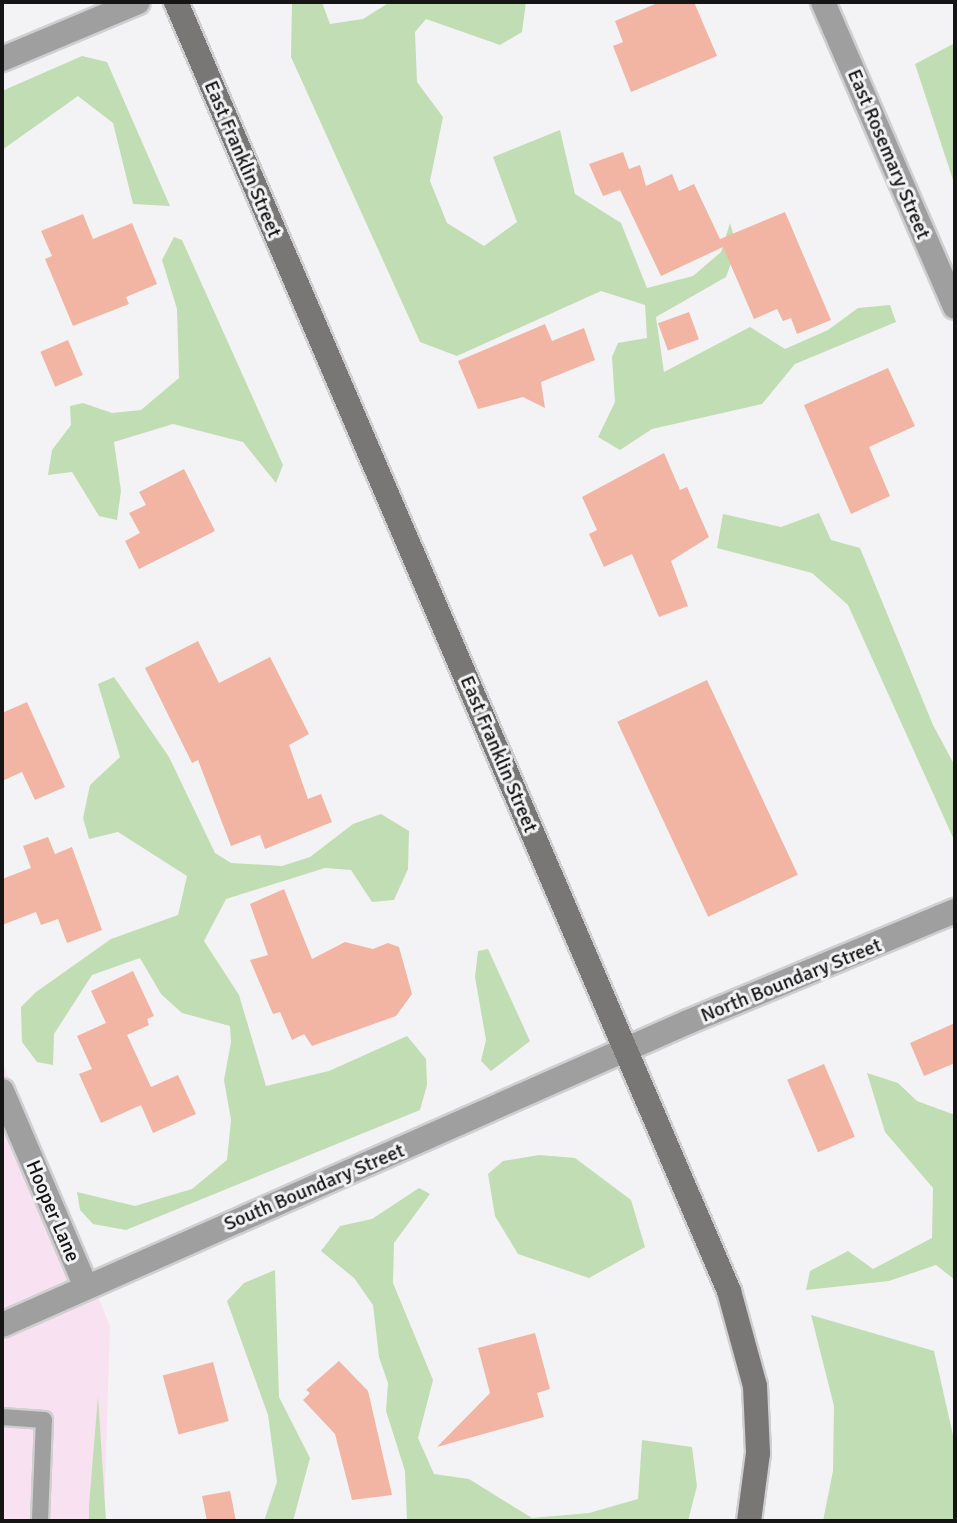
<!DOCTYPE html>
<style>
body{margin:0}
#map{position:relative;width:957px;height:1523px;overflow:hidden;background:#f3f3f5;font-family:Signika,sans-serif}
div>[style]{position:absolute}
.education>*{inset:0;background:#f8e2f1}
.green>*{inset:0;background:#c1ddb3}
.building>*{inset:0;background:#f2b5a3;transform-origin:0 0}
.roads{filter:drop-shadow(2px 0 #cfcfd1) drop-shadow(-2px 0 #cfcfd1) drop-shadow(0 2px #cfcfd1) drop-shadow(0 -2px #cfcfd1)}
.lane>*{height:16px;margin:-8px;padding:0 8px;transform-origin:8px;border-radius:8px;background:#a09f9f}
.street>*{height:24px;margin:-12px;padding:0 12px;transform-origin:12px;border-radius:12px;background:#a09f9f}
.secondary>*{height:24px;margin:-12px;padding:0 12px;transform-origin:12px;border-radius:12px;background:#787776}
span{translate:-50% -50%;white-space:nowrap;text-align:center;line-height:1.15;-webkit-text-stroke:6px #f3f3f5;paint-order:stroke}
.street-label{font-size:20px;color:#151515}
.frame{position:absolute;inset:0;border:4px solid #151515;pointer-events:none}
</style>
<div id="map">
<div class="education">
<div style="clip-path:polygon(2px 1062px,110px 1326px,104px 1521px,2px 1521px)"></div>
</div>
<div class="green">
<div style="clip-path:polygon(292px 2px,322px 2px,330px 24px,363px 19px,390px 2px,526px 2px,522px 32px,500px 45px,426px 19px,415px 32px,417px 82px,443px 117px,430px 181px,447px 223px,484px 246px,517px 222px,493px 157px,560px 130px,575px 194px,621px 223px,647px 288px,693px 276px,721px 252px,730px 223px,737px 247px,726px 277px,656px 317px,664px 372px,750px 327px,785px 349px,828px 330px,858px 308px,890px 305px,896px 322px,795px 364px,762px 404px,652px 429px,620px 450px,598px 437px,615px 402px,612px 357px,618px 343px,647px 338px,645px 305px,601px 291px,457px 356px,420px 342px,291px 57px)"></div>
<div style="clip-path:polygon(955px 43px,955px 186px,915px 64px)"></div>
<div style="clip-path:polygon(82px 56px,107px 62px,170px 206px,133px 204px,113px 123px,78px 96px,2px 150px,2px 91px)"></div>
<div style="clip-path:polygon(174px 237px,182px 240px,283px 465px,276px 483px,243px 442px,173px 424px,114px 442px,121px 491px,117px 520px,99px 516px,72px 472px,48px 475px,52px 450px,71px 425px,70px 406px,83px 403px,112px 413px,141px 410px,179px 378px,177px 309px,162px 260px)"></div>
<div style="clip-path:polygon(819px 513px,831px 540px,860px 548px,933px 725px,955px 766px,955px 842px,848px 605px,812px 573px,717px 548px,723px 514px,781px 527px)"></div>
<div style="clip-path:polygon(114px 677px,169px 757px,215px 853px,231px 863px,282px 866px,310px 857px,353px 824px,381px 814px,409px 831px,408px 869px,394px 900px,372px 902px,351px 870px,325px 868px,226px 899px,204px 941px,239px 995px,266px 1086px,329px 1071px,407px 1036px,426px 1059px,427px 1085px,420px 1110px,126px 1230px,93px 1224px,80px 1210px,77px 1192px,135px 1206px,192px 1189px,227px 1160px,231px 1120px,224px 1080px,231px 1042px,230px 1026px,182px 1013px,161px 994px,140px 958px,92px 975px,54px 1034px,53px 1065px,37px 1062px,22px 1042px,21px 1007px,36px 992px,111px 939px,178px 915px,187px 876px,118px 832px,89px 839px,83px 818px,90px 785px,120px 757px,98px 684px)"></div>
<div style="clip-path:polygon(488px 949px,530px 1041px,491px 1071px,481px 1061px,486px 1040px,475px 977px,478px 951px)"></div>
<div style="clip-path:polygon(867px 1073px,898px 1083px,917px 1101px,955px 1115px,955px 1280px,936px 1265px,889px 1281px,806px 1290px,810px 1271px,848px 1251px,873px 1269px,932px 1238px,933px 1188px,885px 1132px)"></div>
<div style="clip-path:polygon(539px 1155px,575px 1158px,631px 1200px,645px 1247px,589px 1278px,518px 1254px,495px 1216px,488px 1174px,503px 1161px)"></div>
<div style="clip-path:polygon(419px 1188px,430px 1194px,394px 1243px,393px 1283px,433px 1380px,418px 1438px,434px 1474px,469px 1479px,532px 1518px,589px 1513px,638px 1499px,642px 1440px,692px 1447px,697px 1486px,688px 1521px,407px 1521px,405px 1471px,386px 1411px,388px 1383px,379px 1357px,373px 1305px,354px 1278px,321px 1251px,340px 1226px,372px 1219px)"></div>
<div style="clip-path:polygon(275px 1270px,279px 1397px,310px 1458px,293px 1521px,264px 1521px,277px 1482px,268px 1415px,227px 1301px,244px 1283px)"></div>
<div style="clip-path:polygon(811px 1315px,934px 1351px,955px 1444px,955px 1521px,823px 1521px,833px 1471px,834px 1406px)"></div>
<div style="clip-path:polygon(98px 1396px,106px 1521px,89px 1521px,89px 1506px)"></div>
</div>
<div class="building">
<div style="clip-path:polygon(660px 2px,694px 2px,717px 56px,631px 92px,613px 46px,623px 42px,615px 21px)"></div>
<div style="clip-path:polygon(623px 152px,629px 169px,640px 165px,646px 186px,672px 174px,679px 191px,694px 184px,720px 239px,785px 212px,831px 320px,797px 334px,791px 318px,783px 321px,777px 309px,754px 319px,723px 247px,661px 276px,620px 190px,603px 196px,589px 164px)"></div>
<div style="clip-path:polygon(83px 214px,93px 239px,132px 223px,157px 284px,126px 297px,129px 304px,73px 326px,45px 259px,52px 256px,41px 231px)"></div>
<div style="left:689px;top:312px;width:29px;height:33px;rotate:70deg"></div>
<div style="clip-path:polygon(545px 324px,552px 341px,584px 328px,595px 360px,541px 382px,545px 408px,523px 397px,478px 409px,458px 361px)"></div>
<div style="left:68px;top:340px;width:38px;height:30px;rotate:67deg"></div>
<div style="clip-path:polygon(888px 368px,915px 426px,869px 447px,890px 496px,851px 514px,804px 405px)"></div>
<div style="clip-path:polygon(664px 453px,680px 490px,687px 487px,709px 537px,671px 561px,688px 606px,659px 617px,632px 554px,604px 567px,589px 534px,597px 530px,582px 497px)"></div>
<div style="clip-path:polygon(184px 469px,215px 531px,139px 569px,125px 541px,140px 533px,129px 513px,146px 505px,139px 492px)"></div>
<div style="clip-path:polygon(198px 641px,219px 683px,270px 657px,309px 734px,289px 745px,308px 799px,321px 794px,332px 822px,265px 849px,260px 835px,231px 846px,198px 760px,192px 763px,145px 668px)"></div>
<div style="left:707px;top:680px;width:215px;height:99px;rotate:65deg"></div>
<div style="clip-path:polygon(27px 702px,65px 787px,35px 800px,22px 772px,2px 781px,2px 713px)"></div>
<div style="clip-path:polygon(48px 837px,55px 854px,72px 847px,102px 930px,67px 943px,58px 919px,41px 925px,36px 912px,2px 925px,2px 879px,31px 868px,23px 846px)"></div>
<div style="clip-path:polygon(284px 889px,312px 959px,345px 942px,373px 949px,388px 943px,399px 947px,412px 994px,396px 1016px,312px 1046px,304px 1034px,292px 1040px,280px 1012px,273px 1014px,250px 960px,268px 955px,250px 904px)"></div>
<div style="clip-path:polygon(133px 971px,154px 1016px,147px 1019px,149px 1025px,127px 1035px,151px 1087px,178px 1075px,196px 1114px,153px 1133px,141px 1105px,101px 1123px,79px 1074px,92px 1069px,77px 1036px,106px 1023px,91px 991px)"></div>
<div style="clip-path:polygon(955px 1023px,955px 1063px,924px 1076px,910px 1043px)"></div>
<div style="left:824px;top:1064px;width:79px;height:40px;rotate:67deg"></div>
<div style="clip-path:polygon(535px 1333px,550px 1389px,537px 1393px,544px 1417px,437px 1447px,490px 1393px,478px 1348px)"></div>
<div style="clip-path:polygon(339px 1361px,368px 1391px,392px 1495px,352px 1500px,335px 1434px,303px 1400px,310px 1393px,306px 1390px)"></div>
<div style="left:213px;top:1362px;width:61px;height:52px;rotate:75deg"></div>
<div style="clip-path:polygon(230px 1491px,236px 1521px,207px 1521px,202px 1496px)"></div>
</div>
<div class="roads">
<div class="lane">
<div style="left:2px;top:1417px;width:42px;rotate:4.1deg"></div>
<div style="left:44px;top:1420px;width:101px;rotate:92.3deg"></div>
</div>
<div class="street">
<div style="left:823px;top:2px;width:332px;rotate:66.6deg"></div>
<div style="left:2px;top:59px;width:147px;rotate:-22.7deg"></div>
<div style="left:2px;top:1091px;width:213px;rotate:66.8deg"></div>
<div style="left:2px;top:1325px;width:750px;rotate:-23.83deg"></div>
<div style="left:688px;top:1022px;width:289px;rotate:-22.6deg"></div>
</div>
<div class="secondary">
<div style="left:176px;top:2px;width:1403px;rotate:66.78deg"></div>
<div style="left:729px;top:1291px;width:98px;rotate:74.7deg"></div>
<div style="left:755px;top:1386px;width:67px;rotate:87.4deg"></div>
<div style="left:758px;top:1453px;width:69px;rotate:97.5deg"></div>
</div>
</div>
<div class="street-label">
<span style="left:889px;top:154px;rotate:67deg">East Rosemary Street</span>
<span style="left:243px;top:159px;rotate:67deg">East Franklin Street</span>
<span style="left:499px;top:754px;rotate:67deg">East Franklin Street</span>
<span style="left:791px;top:980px;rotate:-22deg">North Boundary Street</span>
<span style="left:314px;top:1187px;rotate:-23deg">South Boundary Street</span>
<span style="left:53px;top:1211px;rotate:67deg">Hooper Lane</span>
</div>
<div class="frame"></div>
</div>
